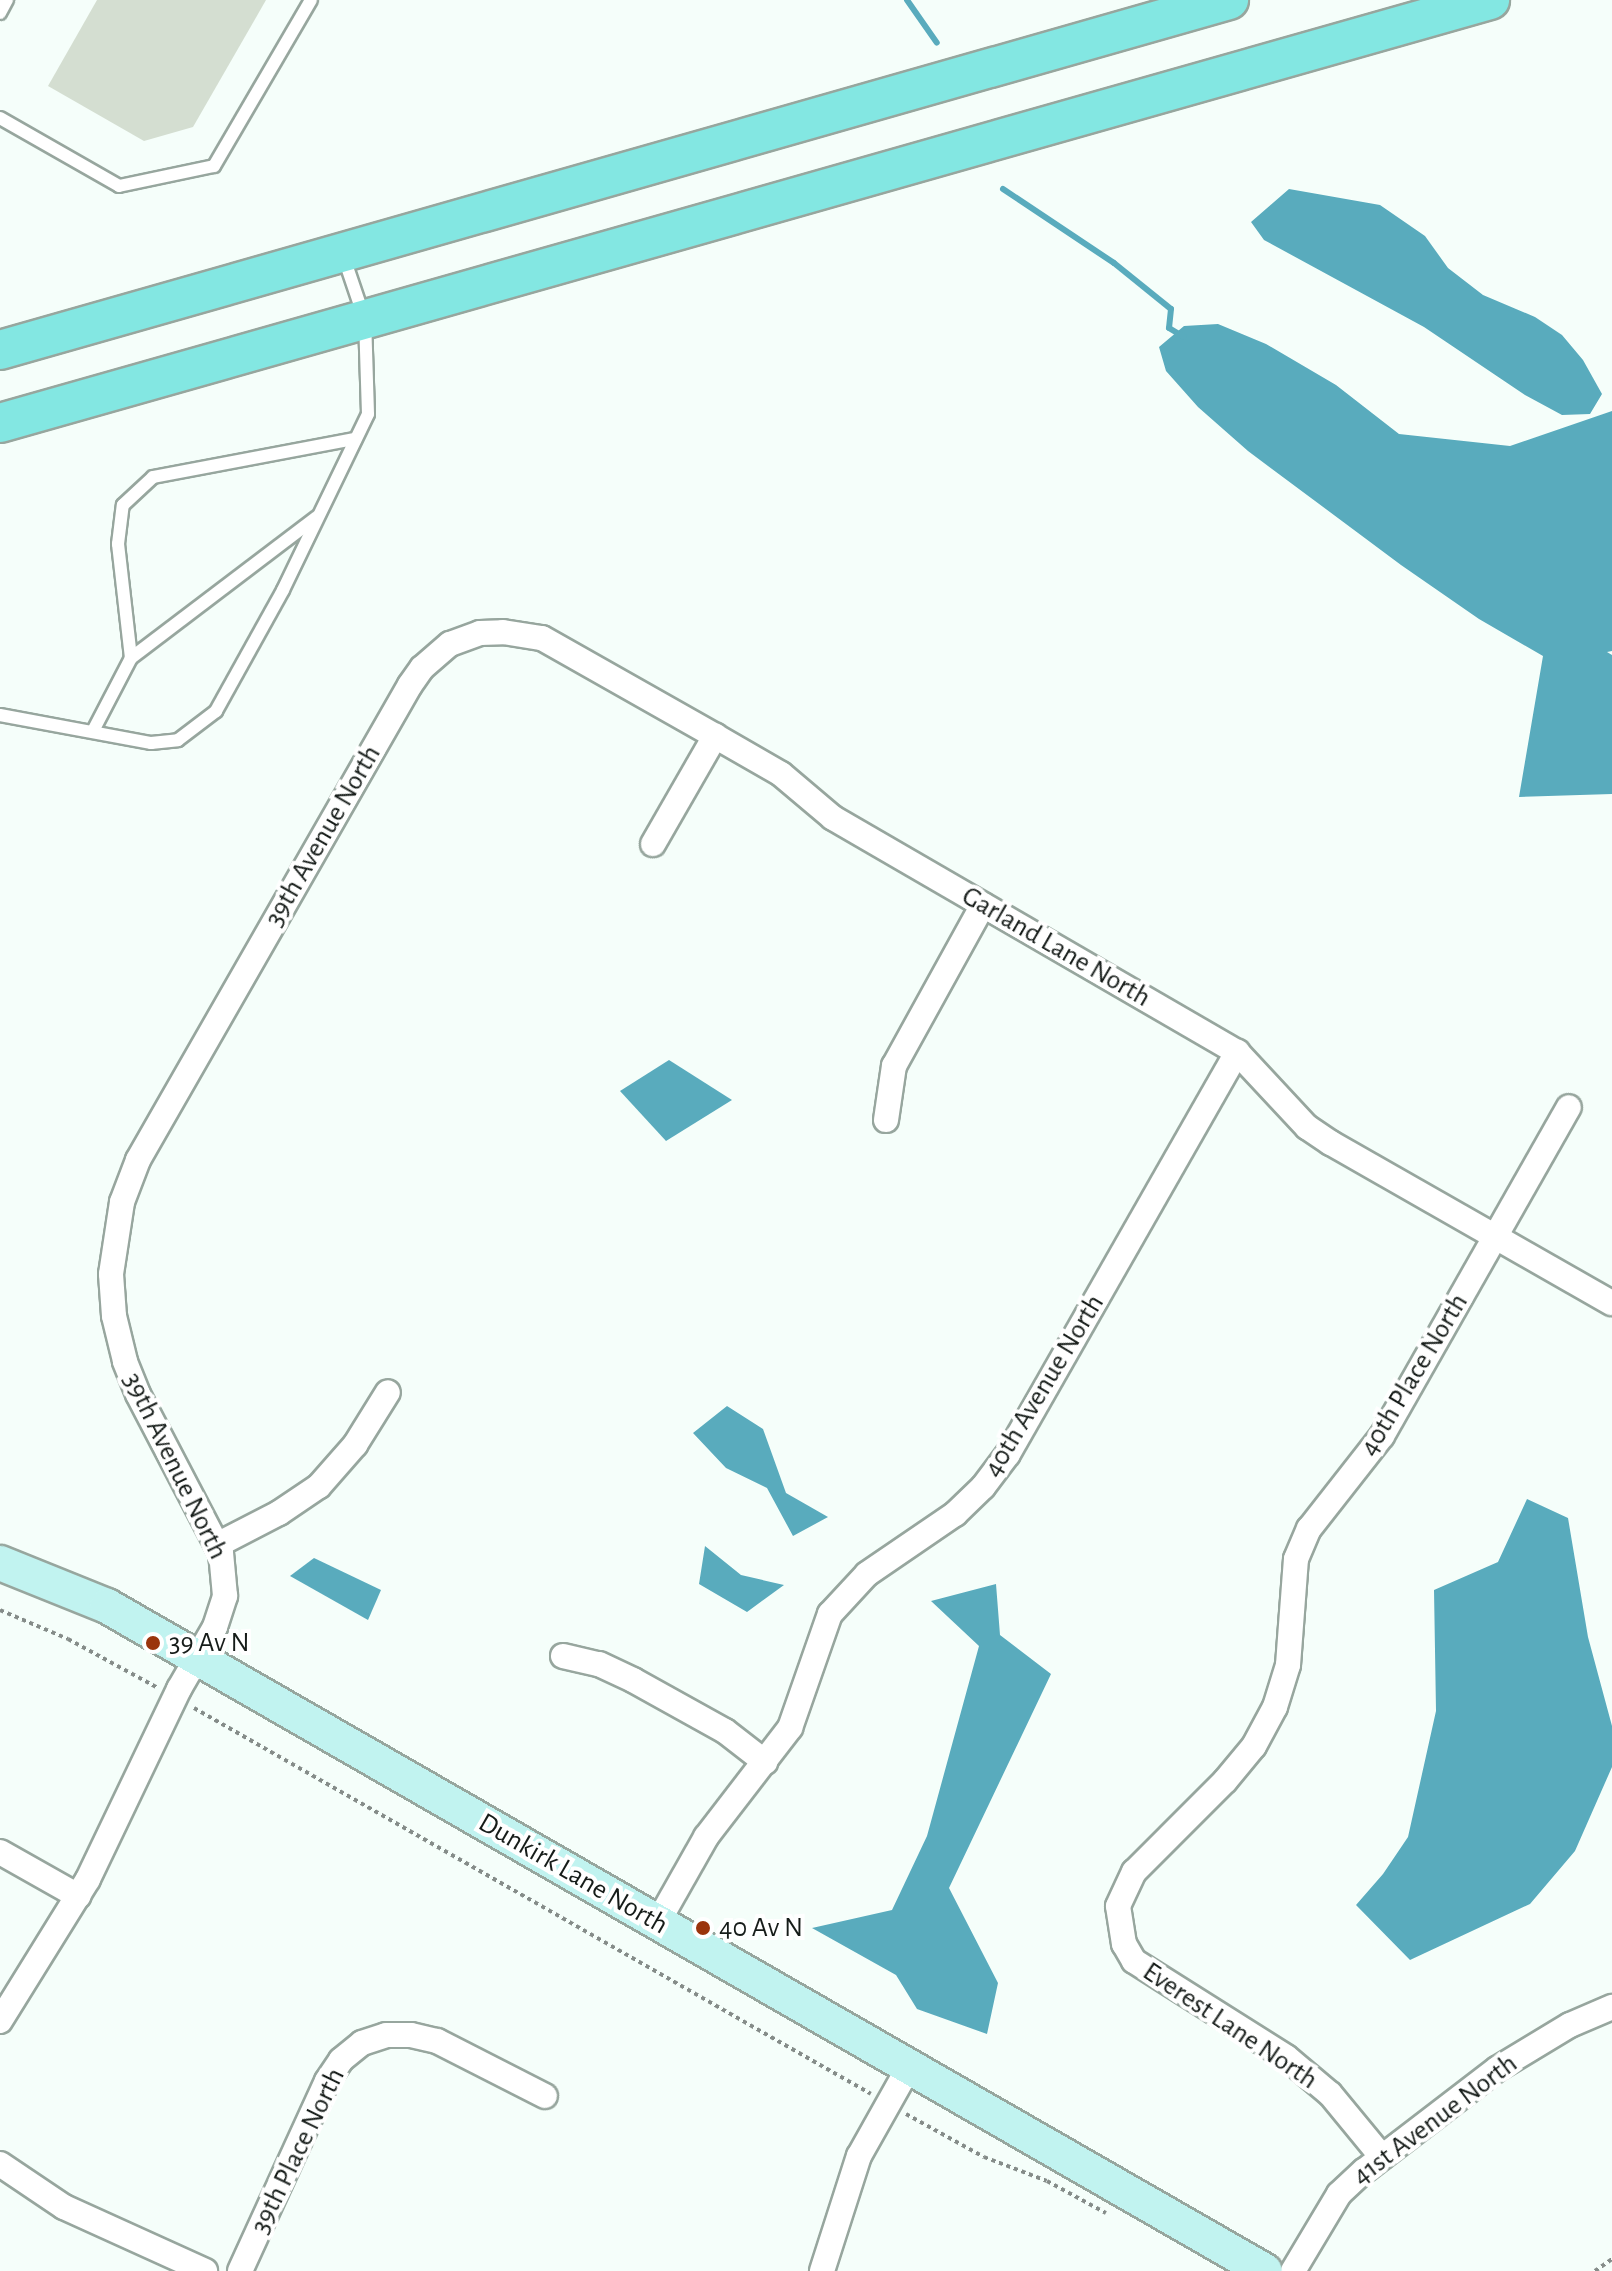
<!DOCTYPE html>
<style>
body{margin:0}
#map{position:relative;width:1612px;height:2271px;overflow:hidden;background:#f5fefa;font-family:"Alegreya Sans",sans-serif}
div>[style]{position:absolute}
.water>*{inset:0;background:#59abbd}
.stream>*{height:6px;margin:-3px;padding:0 3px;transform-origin:3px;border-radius:3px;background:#59abbd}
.building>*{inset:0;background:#d4ded1}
.path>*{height:4px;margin-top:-2px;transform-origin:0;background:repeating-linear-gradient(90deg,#858c89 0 4px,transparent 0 8px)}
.roads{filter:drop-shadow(2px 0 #97a69e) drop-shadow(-2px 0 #97a69e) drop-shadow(0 2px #97a69e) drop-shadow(0 -2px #97a69e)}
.lane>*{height:12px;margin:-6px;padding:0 6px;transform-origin:6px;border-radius:6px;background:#fff}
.street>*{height:24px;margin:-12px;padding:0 12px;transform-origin:12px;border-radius:12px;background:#fff}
.secondary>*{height:34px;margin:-17px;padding:0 17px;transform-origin:17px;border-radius:17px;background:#c1f3f0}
.primary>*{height:38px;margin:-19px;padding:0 19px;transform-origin:19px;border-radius:19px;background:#83e7e2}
.dots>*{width:22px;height:22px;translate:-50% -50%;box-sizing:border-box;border:4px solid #fff;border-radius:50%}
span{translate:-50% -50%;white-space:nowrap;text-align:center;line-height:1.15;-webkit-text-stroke:8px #fff;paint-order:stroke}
.street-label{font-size:28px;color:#161c19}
.poi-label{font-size:28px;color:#161c19}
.left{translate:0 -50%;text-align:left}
</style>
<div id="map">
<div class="water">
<div style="clip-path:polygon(1289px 189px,1380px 205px,1425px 236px,1448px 268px,1483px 295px,1535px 317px,1562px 335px,1583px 360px,1602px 394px,1590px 414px,1562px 415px,1525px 395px,1424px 327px,1264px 240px,1251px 222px)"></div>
<div style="clip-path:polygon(1218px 324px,1266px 344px,1336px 385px,1399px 434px,1510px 446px,1612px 411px,1612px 651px,1607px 652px,1612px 655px,1612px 794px,1519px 797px,1543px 656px,1479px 619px,1401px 565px,1248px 451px,1198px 407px,1166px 371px,1159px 347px,1184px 326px)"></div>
<div style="clip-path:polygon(669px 1060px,732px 1100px,666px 1141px,620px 1091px)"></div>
<div style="clip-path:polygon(727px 1406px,763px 1429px,786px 1493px,828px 1517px,793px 1536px,767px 1488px,726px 1468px,693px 1433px)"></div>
<div style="clip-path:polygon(1527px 1499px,1568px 1518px,1588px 1637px,1612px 1726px,1612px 1767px,1575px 1851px,1530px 1904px,1410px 1960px,1356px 1905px,1383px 1874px,1408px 1837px,1436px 1711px,1434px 1590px,1498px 1562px)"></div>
<div style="clip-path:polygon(705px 1546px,741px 1575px,784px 1585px,747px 1612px,699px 1584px)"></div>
<div style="clip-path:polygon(314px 1558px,381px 1590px,368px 1620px,290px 1576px)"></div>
<div style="clip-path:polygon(996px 1584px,1000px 1635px,1051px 1674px,949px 1888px,998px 1983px,987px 2034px,917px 2009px,896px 1975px,812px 1928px,892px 1910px,927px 1836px,979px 1646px,931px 1601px)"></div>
</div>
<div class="stream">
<div style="left:907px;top:0;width:52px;rotate:55.1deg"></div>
<div style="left:1003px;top:189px;width:133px;rotate:33.7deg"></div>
<div style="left:1114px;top:263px;width:73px;rotate:38.9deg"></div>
<div style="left:1171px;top:309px;width:19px;rotate:96deg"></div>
<div style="left:1169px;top:328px;width:17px;rotate:31deg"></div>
</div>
<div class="building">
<div style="clip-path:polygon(97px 0,266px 0,193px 127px,144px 141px,48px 86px)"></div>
</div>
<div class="path">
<div style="left:0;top:1610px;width:74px;rotate:23.1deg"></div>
<div style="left:68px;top:1639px;width:102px;rotate:28.6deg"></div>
<div style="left:194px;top:1708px;width:779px;rotate:29.69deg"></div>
<div style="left:906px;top:2114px;width:89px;rotate:28.9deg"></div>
<div style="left:984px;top:2157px;width:67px;rotate:20.9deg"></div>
<div style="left:1047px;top:2181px;width:67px;rotate:28.5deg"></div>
<div style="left:1595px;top:2271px;width:21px;rotate:-35deg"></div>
</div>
<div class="roads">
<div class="lane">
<div style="left:0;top:13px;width:15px;rotate:-62deg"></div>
<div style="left:0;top:118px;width:137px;rotate:29.7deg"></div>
<div style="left:119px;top:186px;width:97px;rotate:-11.9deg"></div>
<div style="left:214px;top:166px;width:192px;rotate:-59.7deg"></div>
<div style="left:131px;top:658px;width:233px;rotate:-37.2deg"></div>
<div style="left:0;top:715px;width:154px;rotate:10.5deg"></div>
<div style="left:151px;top:743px;width:27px;rotate:-6deg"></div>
<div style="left:178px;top:740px;width:48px;rotate:-37.3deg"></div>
<div style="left:216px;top:711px;width:138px;rotate:-61deg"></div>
<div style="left:283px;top:590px;width:195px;rotate:-64.2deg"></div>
<div style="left:368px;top:414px;width:94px;rotate:-91.8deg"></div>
<div style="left:365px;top:320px;width:69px;rotate:-108.7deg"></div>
<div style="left:93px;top:731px;width:82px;rotate:-62.5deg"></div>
<div style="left:131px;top:658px;width:115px;rotate:-96.5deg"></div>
<div style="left:118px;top:544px;width:39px;rotate:-83deg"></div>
<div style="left:123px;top:505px;width:41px;rotate:-43deg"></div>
<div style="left:153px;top:477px;width:206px;rotate:-10.7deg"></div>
</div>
<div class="street">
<div style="left:653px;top:844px;width:125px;rotate:-60.1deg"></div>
<div style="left:886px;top:1120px;width:55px;rotate:-81.6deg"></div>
<div style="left:894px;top:1066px;width:184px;rotate:-61.1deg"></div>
<div style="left:217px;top:1545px;width:70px;rotate:-27.3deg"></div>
<div style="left:279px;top:1513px;width:48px;rotate:-34deg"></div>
<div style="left:319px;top:1486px;width:55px;rotate:-48.7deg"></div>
<div style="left:355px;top:1445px;width:62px;rotate:-58.1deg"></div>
<div style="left:563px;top:1656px;width:37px;rotate:13deg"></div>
<div style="left:599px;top:1664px;width:38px;rotate:25deg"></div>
<div style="left:633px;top:1680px;width:105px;rotate:29deg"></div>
<div style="left:725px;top:1731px;width:51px;rotate:37.8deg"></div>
<div style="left:0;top:1852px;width:90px;rotate:29.4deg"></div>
<div style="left:658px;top:1922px;width:98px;rotate:-60.5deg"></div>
<div style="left:706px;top:1837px;width:138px;rotate:-52.4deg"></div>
<div style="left:790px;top:1728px;width:121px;rotate:-70.7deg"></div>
<div style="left:830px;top:1614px;width:54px;rotate:-47.2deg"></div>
<div style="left:867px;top:1574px;width:107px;rotate:-34.3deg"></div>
<div style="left:955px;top:1514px;width:39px;rotate:-44deg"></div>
<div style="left:983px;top:1487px;width:41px;rotate:-52.9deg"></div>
<div style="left:1008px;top:1454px;width:463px;rotate:-60.3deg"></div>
<div style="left:0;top:2021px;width:167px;rotate:-58.2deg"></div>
<div style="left:88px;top:1879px;width:211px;rotate:-64.4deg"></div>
<div style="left:179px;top:1689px;width:72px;rotate:-59.9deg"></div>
<div style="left:215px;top:1627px;width:33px;rotate:-72deg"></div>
<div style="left:225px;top:1596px;width:43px;rotate:-95.3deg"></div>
<div style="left:221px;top:1553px;width:179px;rotate:-117.6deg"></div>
<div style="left:138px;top:1394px;width:35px;rotate:-112deg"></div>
<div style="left:125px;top:1361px;width:46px;rotate:-103.7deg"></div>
<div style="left:114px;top:1316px;width:42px;rotate:-94.1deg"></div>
<div style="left:111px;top:1274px;width:73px;rotate:-81.3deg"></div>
<div style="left:122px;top:1202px;width:45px;rotate:-69.1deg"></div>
<div style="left:138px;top:1160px;width:547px;rotate:-60.2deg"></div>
<div style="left:410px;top:685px;width:21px;rotate:-55deg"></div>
<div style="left:422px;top:668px;width:37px;rotate:-41deg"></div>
<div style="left:450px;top:644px;width:32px;rotate:-20deg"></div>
<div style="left:480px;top:633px;width:23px;rotate:-2deg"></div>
<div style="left:503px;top:632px;width:39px;rotate:9deg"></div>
<div style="left:542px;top:638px;width:199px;rotate:29.5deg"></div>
<div style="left:715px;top:736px;width:76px;rotate:29.9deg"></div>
<div style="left:781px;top:774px;width:68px;rotate:40.2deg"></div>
<div style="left:833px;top:818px;width:467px;rotate:30.1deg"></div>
<div style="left:1237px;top:1052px;width:103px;rotate:47deg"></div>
<div style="left:1307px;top:1127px;width:29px;rotate:34deg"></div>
<div style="left:1331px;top:1143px;width:323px;rotate:29.7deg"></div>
<div style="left:1382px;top:2157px;width:82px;rotate:-129.5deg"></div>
<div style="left:1330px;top:2094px;width:57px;rotate:-139.9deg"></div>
<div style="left:1286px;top:2057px;width:180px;rotate:-147.7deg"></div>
<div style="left:1134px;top:1961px;width:20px;rotate:-120deg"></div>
<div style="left:1124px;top:1944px;width:38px;rotate:-99deg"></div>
<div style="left:1118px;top:1906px;width:38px;rotate:-65deg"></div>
<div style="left:1134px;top:1872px;width:129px;rotate:-45deg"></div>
<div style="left:1225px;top:1781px;width:45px;rotate:-50.4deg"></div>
<div style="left:1254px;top:1746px;width:44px;rotate:-61.7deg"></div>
<div style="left:1275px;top:1707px;width:44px;rotate:-72.8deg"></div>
<div style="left:1288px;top:1665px;width:106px;rotate:-85.7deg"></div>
<div style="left:1296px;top:1559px;width:33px;rotate:-67deg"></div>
<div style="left:1309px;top:1529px;width:118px;rotate:-51.9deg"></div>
<div style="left:1382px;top:1436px;width:378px;rotate:-60.4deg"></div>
<div style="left:0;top:2164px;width:77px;rotate:33.9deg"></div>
<div style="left:64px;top:2207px;width:155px;rotate:24.4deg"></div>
<div style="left:240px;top:2271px;width:209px;rotate:-65.4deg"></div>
<div style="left:327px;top:2081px;width:25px;rotate:-56deg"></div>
<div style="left:341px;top:2060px;width:27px;rotate:-39deg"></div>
<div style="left:362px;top:2043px;width:25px;rotate:-18deg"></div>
<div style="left:386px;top:2035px;width:25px"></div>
<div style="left:411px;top:2035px;width:27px;rotate:13deg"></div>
<div style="left:437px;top:2041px;width:121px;rotate:27deg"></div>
<div style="left:822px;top:2271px;width:121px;rotate:-72.2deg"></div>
<div style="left:859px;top:2156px;width:102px;rotate:-60.7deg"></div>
<div style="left:1293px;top:2271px;width:90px;rotate:-59.1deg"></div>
<div style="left:1339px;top:2194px;width:34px;rotate:-43deg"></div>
<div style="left:1364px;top:2171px;width:168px;rotate:-37.5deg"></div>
<div style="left:1497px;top:2069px;width:85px;rotate:-31.1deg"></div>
<div style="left:1570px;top:2025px;width:46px;rotate:-23.2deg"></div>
</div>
<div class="secondary">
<div style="left:0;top:1563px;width:115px;rotate:21.9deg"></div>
<div style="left:107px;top:1606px;width:1335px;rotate:29.87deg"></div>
</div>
<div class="primary">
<div style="left:0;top:350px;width:1278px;rotate:-15.9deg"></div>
<div style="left:0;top:423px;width:1549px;rotate:-15.85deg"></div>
</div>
</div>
<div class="dots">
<div style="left:153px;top:1643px;background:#9a340c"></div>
<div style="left:703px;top:1928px;background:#9a340c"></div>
</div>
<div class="street-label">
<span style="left:323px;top:836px;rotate:-60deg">39th Avenue North</span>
<span style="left:1056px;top:947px;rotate:30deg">Garland Lane North</span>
<span style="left:1414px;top:1375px;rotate:-59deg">40th Place North</span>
<span style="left:1044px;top:1386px;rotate:-59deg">40th Avenue North</span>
<span style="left:175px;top:1466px;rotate:64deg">39th Avenue North</span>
<span style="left:573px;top:1874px;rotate:30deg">Dunkirk Lane North</span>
<span style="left:1230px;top:2026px;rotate:34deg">Everest Lane North</span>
<span style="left:1435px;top:2120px;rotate:-37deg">41st Avenue North</span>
<span style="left:298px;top:2151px;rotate:-64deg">39th Place North</span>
</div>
<div class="poi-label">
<span class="left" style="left:169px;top:1643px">39 Av N</span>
<span class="left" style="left:719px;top:1928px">40 Av N</span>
</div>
</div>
